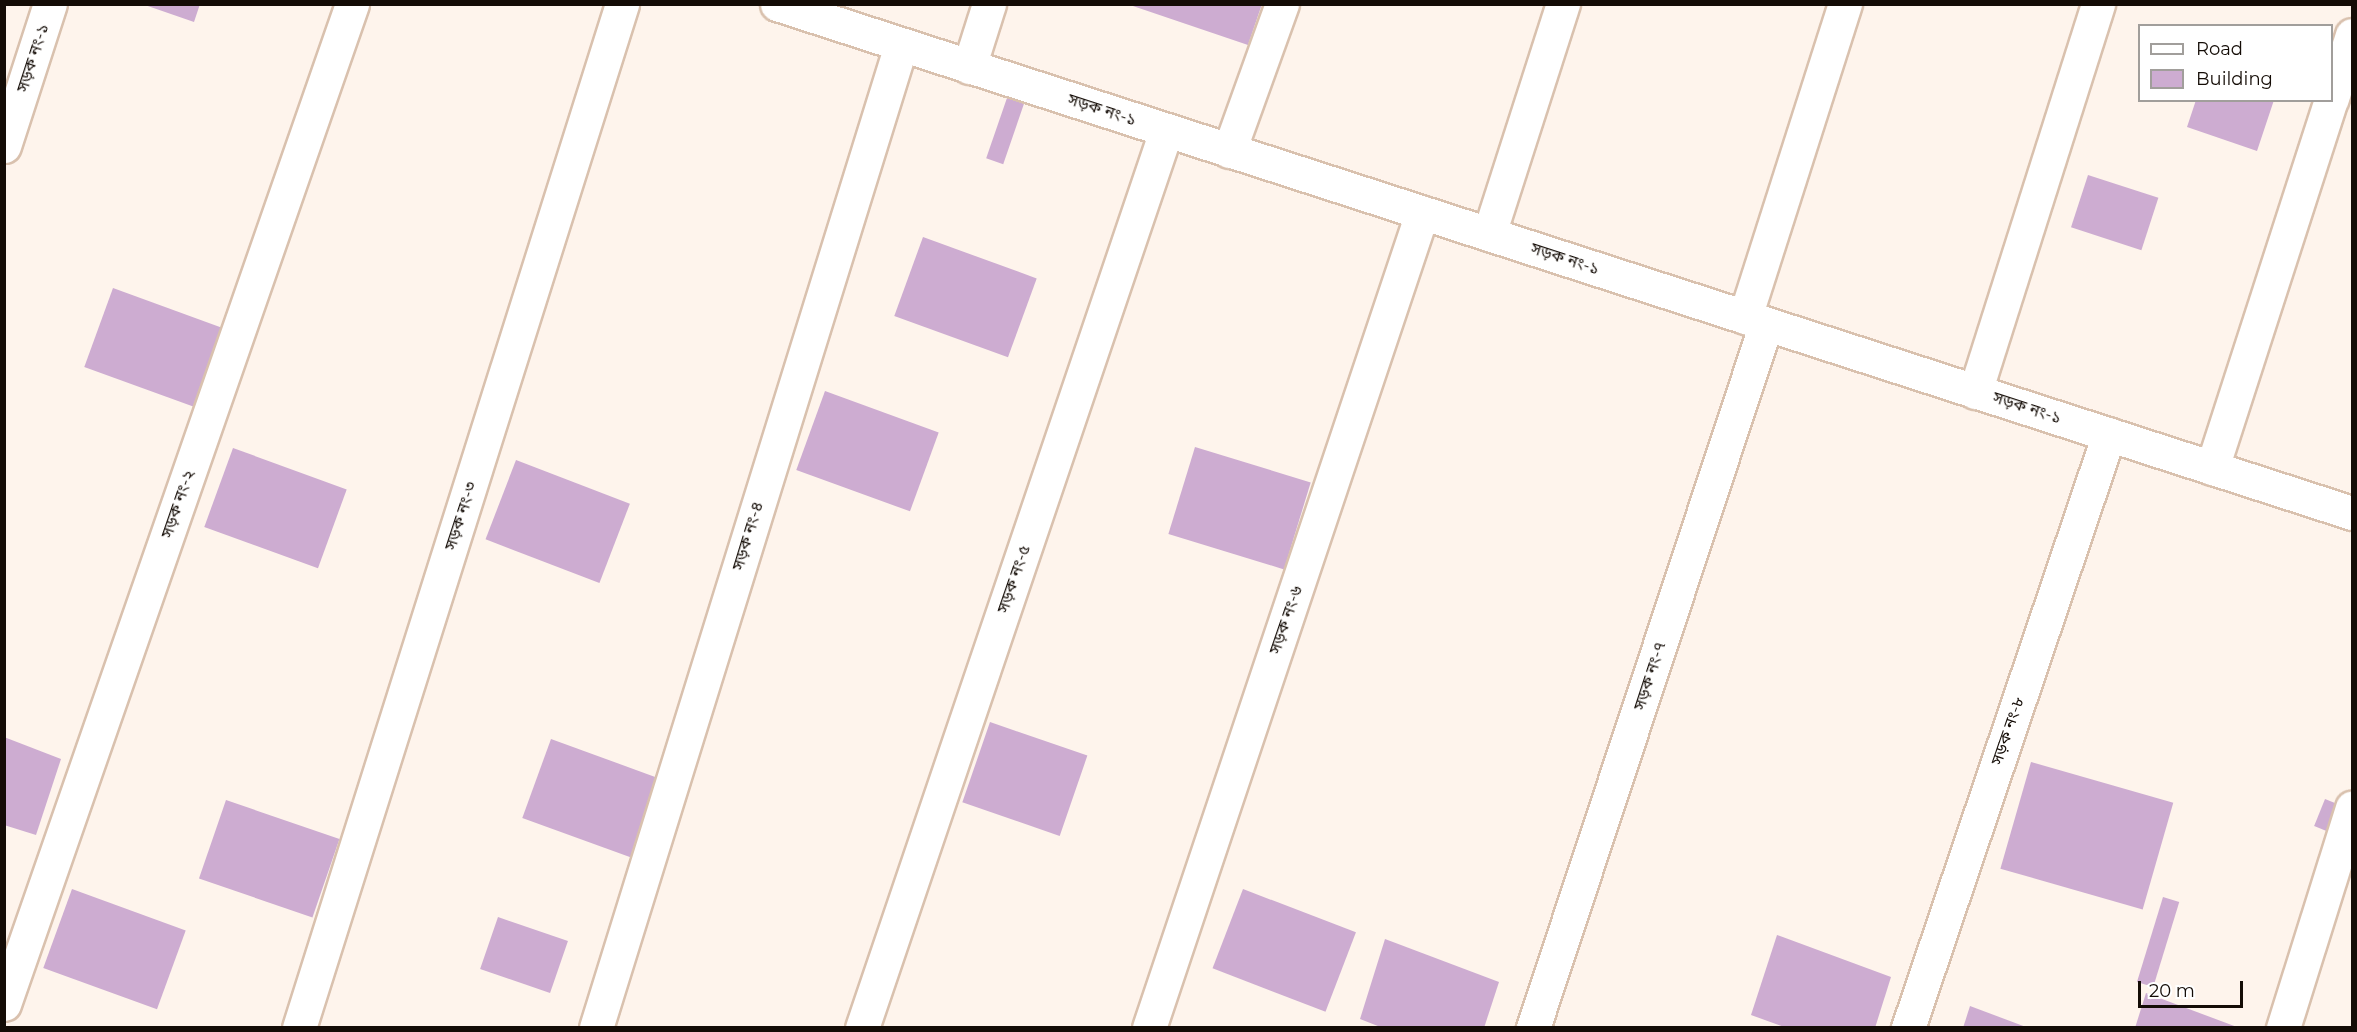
<!DOCTYPE html>
<meta charset="utf-8">
<style>
body{margin:0}
#map{position:relative;width:2357px;height:1032px;overflow:hidden;background:#fef4ec;font-family:Montserrat,"Noto Sans Bengali",sans-serif}
div>[style]{position:absolute}
.building>*{inset:0;background:#cdacd1;transform-origin:0 0}
.roads{filter:drop-shadow(2px 0 #d9c1ae) drop-shadow(-2px 0 #d9c1ae) drop-shadow(0 2px #d9c1ae) drop-shadow(0 -2px #d9c1ae)}
.street>*{height:33px;margin:-16.5px;padding:0 16.5px;transform-origin:16.5px;border-radius:16.5px;background:#fff}
.secondary>*{height:33px;margin:-16.5px;padding:0 16.5px;transform-origin:16.5px;border-radius:16.5px;background:#fff}
span{translate:-50% -50%;white-space:nowrap;text-align:center;line-height:1.15;-webkit-text-stroke:4.5px #fff;paint-order:stroke}
.street-label{font-size:16px;color:#140c06}
.frame{position:absolute;inset:0;border:6px solid #140c06;pointer-events:none}
.legend{position:absolute;left:2138px;top:24px;width:195px;height:78px;box-sizing:border-box;background:#fff;border:2px solid #a19e9b;margin:0;padding:8px 10px;list-style:none;font-size:18px;color:#140c06}
.legend li{display:flex;align-items:center;gap:12px;height:30px}
.legend b{width:30px;border:2px solid #a19e9b}
.scale{position:absolute;left:2138px;top:981px;width:105px;height:27px;box-sizing:border-box;border:3px solid #140c06;border-top:0;padding-left:8px;font-size:18px;line-height:21px;white-space:nowrap;color:#140c06;-webkit-text-stroke:4px #fff;paint-order:stroke}
</style>
<div id="map">
<div class="building">
<div style="clip-path:polygon(142px 4px,200px 4px,194px 22px)"></div>
<div style="clip-path:polygon(1127px 4px,1262px 4px,1248px 45px)"></div>
<div style="left:1008px;top:95px;width:18px;height:67px;rotate:19deg"></div>
<div style="clip-path:polygon(2196px 100px,2274px 100px,2257px 151px,2187px 127px)"></div>
<div style="left:2088px;top:175px;width:74px;height:55px;rotate:18deg"></div>
<div style="left:923px;top:237px;width:121px;height:84px;rotate:20deg"></div>
<div style="left:113px;top:288px;width:121px;height:84px;rotate:20deg"></div>
<div style="left:825px;top:391px;width:121px;height:84px;rotate:20deg"></div>
<div style="left:1195px;top:447px;width:121px;height:91px;rotate:17deg"></div>
<div style="left:233px;top:448px;width:121px;height:84px;rotate:20deg"></div>
<div style="left:516px;top:460px;width:122px;height:85px;rotate:21deg"></div>
<div style="left:990px;top:722px;width:103px;height:85px;rotate:19deg"></div>
<div style="clip-path:polygon(4px 737px,61px 759px,36px 835px,4px 825px)"></div>
<div style="left:551px;top:739px;width:121px;height:84px;rotate:20deg"></div>
<div style="left:2031px;top:762px;width:148px;height:111px;rotate:16deg"></div>
<div style="left:2325px;top:799px;width:16px;height:29px;rotate:22deg"></div>
<div style="left:226px;top:800px;width:120px;height:83px;rotate:19deg"></div>
<div style="left:72px;top:889px;width:121px;height:84px;rotate:20deg"></div>
<div style="left:1243px;top:889px;width:121px;height:85px;rotate:21deg"></div>
<div style="left:2163px;top:897px;width:17px;height:89px;rotate:17deg"></div>
<div style="left:498px;top:917px;width:74px;height:55px;rotate:19deg"></div>
<div style="clip-path:polygon(1777px 935px,1891px 977px,1875px 1028px,1787px 1028px,1751px 1015px)"></div>
<div style="clip-path:polygon(1385px 939px,1499px 982px,1484px 1028px,1383px 1028px,1360px 1019px)"></div>
<div style="clip-path:polygon(2146px 993px,2237px 1027px,2237px 1028px,2135px 1028px)"></div>
<div style="clip-path:polygon(1970px 1006px,2026px 1027px,2026px 1028px,1963px 1028px)"></div>
</div>
<div class="roads">
<div class="street">
<div style="left:969px;top:67px;width:66px;rotate:-72.4deg"></div>
<div style="left:2332px;top:98px;width:66px;rotate:-72.4deg"></div>
<div style="left:4px;top:146px;width:149px;rotate:-72.1deg"></div>
<div style="left:1229px;top:151px;width:156px;rotate:-70.2deg"></div>
<div style="left:1489px;top:234px;width:242px;rotate:-72.2deg"></div>
<div style="left:1745px;top:317px;width:329px;rotate:-72.3deg"></div>
<div style="left:1975px;top:392px;width:407px;rotate:-72.4deg"></div>
<div style="left:2212px;top:468px;width:387px;rotate:-72.1deg"></div>
<div style="left:4px;top:1004px;width:1059px;rotate:-70.81deg"></div>
<div style="left:299px;top:1028px;width:1074px;rotate:-72.49deg"></div>
<div style="left:596px;top:1028px;width:1029px;rotate:-72.76deg"></div>
<div style="left:862px;top:1028px;width:947px;rotate:-71.28deg"></div>
<div style="left:1149px;top:1028px;width:860px;rotate:-71.48deg"></div>
<div style="left:1533px;top:1028px;width:742px;rotate:-71.69deg"></div>
<div style="left:1908px;top:1028px;width:627px;rotate:-71.31deg"></div>
</div>
<div class="secondary">
<div style="left:777px;top:4px;width:1655px;rotate:17.91deg"></div>
<div style="left:2283px;top:1028px;width:231px;rotate:-72.6deg"></div>
</div>
</div>
<div class="street-label">
<span style="left:33px;top:58px;rotate:-72deg">সড়ক নং-১</span>
<span style="left:1102px;top:110px;rotate:18deg">সড়ক নং-১</span>
<span style="left:1565px;top:259px;rotate:18deg">সড়ক নং-১</span>
<span style="left:2027px;top:408px;rotate:18deg">সড়ক নং-১</span>
<span style="left:178px;top:504px;rotate:-71deg">সড়ক নং-২</span>
<span style="left:461px;top:516px;rotate:-72deg">সড়ক নং-৩</span>
<span style="left:748px;top:536px;rotate:-73deg">সড়ক নং-৪</span>
<span style="left:1014px;top:579px;rotate:-71deg">সড়ক নং-৫</span>
<span style="left:1286px;top:620px;rotate:-71deg">সড়ক নং-৬</span>
<span style="left:1650px;top:676px;rotate:-72deg">সড়ক নং-৭</span>
<span style="left:2008px;top:731px;rotate:-71deg">সড়ক নং-৮</span>
</div>
<div class="frame"></div>
<ul class="legend">
<li><b style="height:8px;background:#fff"></b>Road</li>
<li><b style="height:16px;background:#cdacd1"></b>Building</li>
</ul>
<div class="scale">20 m</div>
</div>
